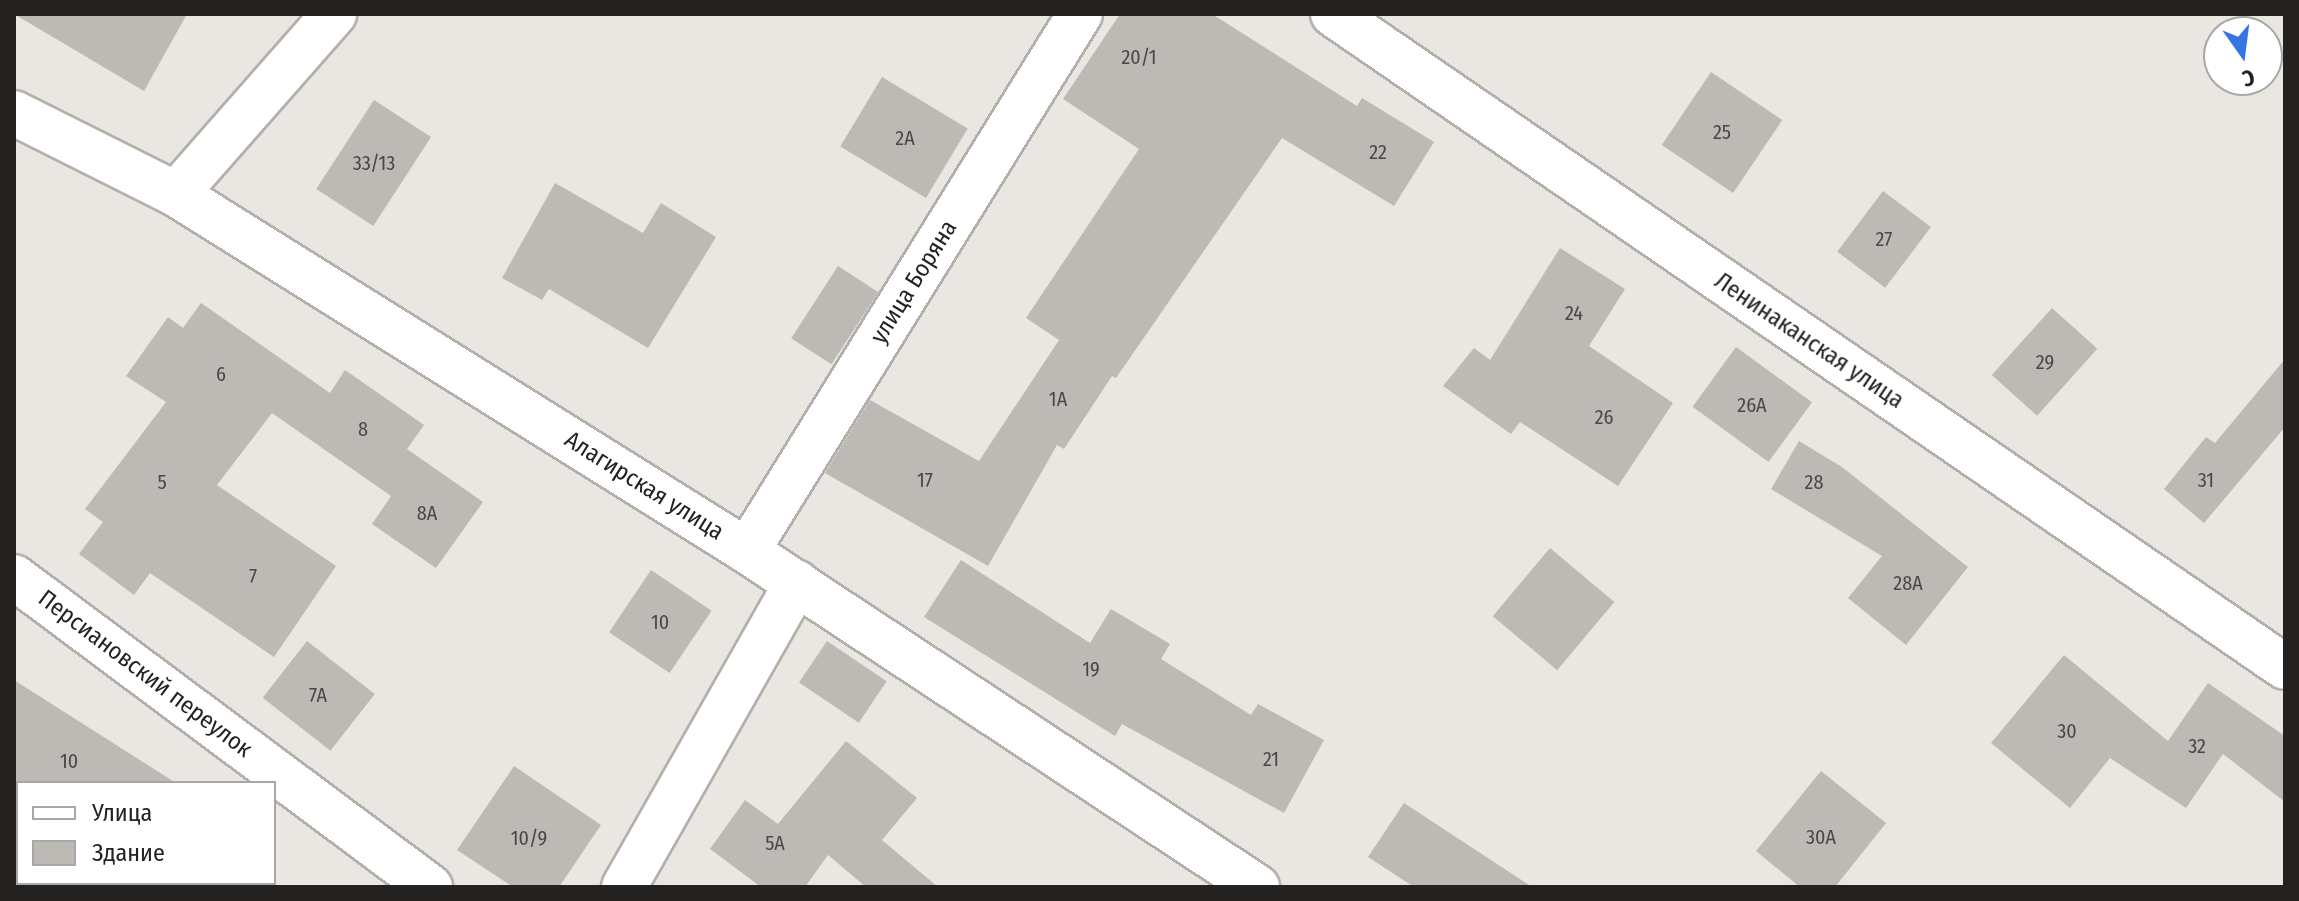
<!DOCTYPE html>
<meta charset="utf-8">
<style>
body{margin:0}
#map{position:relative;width:2299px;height:901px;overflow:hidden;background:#eae6e1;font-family:"Fira Sans Condensed",sans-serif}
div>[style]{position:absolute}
.building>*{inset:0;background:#bdb9b4;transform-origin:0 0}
.roads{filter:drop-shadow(2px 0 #b3afaa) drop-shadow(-2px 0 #b3afaa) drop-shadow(0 2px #b3afaa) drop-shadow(0 -2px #b3afaa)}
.minor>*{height:44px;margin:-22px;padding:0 22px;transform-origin:22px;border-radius:22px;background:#fff}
span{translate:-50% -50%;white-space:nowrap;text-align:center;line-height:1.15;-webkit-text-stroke:6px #fff;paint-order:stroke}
.number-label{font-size:20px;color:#4a4845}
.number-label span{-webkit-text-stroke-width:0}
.street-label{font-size:24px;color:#242220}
.frame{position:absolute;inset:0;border:16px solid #242220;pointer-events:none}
.legend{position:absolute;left:16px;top:781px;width:260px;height:104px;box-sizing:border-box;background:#fff;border:2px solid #a7a7a6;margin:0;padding:10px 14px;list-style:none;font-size:24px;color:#242220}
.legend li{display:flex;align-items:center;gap:16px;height:40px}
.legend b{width:40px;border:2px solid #a7a7a6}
.north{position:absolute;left:2203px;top:16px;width:80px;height:80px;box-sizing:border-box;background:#fff;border:2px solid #a7a7a6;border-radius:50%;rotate:166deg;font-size:22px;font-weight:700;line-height:32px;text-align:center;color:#242220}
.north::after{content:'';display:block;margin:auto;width:28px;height:36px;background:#3475e3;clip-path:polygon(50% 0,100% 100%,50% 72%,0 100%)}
</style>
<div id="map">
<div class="building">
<div style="clip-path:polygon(14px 14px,187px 14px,144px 91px)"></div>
<div style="clip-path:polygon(1120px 14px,1212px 14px,1357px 106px,1362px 98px,1434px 142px,1394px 206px,1282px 138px,1116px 378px,1112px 376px,1064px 449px,1057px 445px,988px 566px,825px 473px,870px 400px,979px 461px,1059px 340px,1026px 318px,1139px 149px,1063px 99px)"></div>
<div style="left:1711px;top:72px;width:86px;height:88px;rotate:34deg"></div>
<div style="left:882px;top:77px;width:100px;height:81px;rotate:31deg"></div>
<div style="left:374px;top:100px;width:68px;height:106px;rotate:33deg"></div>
<div style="clip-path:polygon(555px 183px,643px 233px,661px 203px,716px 237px,648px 348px,549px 289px,542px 300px,502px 278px)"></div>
<div style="left:1883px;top:191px;width:60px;height:76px;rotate:37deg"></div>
<div style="clip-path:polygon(1560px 248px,1625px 289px,1589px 346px,1673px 403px,1618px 486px,1520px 422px,1511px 434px,1443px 386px,1474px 348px,1490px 360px)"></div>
<div style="left:838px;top:266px;width:48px;height:86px;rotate:33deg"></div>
<div style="clip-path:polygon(201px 303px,330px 393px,345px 370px,424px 425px,407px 449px,483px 502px,436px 568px,372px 524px,391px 496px,272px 413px,217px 485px,336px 566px,274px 657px,150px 573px,134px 595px,79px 554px,103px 522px,85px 509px,166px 402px,126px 376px,168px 317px,183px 328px)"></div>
<div style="left:2052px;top:308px;width:61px;height:90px;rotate:42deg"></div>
<div style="left:1736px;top:347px;width:94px;height:74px;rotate:36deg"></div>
<div style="clip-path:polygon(2285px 359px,2285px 427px,2204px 523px,2164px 489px,2206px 437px,2215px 443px)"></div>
<div style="clip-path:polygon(1799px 441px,1842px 467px,1968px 567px,1906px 645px,1848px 598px,1882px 556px,1771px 489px)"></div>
<div style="left:1550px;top:548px;width:84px;height:89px;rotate:40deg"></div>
<div style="clip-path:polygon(961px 560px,1090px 643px,1111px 609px,1170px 644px,1161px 659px,1251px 715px,1258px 704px,1324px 740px,1284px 813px,1122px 724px,1115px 736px,924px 617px)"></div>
<div style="left:651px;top:570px;width:73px;height:75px;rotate:34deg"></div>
<div style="left:307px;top:641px;width:86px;height:72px;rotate:38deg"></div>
<div style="left:827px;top:641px;width:72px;height:50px;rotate:34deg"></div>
<div style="clip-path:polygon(2064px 655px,2168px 741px,2208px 683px,2285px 736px,2285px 802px,2223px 754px,2186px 808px,2110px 758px,2070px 808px,1991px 743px)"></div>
<div style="clip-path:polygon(14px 680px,176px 783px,14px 783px)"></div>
<div style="clip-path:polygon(846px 741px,917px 798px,882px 840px,938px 887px,866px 887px,828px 855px,805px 887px,761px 887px,710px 849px,745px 800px,778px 824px)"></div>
<div style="clip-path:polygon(514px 766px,601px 825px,559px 887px,513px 887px,457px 850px)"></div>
<div style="clip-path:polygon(1821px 771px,1886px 823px,1835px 887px,1800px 887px,1756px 851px)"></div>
<div style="clip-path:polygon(1404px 803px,1532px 887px,1414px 887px,1368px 857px)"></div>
</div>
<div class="roads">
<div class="minor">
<div style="left:1333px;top:14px;width:1154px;rotate:34.45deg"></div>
<div style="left:14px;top:113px;width:181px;rotate:26.6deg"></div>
<div style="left:176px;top:194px;width:673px;rotate:32.01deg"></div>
<div style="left:747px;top:551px;width:611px;rotate:33.38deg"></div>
<div style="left:176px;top:194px;width:240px;rotate:-48.7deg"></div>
<div style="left:747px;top:551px;width:632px;rotate:-58.2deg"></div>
<div style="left:14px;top:577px;width:519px;rotate:36.69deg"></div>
<div style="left:624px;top:887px;width:350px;rotate:-60.4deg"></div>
</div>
</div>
<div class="number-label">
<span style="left:1139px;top:57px">20/1</span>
<span style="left:1722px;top:132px">25</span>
<span style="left:905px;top:138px">2А</span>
<span style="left:1378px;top:152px">22</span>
<span style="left:374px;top:163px">33/13</span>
<span style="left:1884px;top:239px">27</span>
<span style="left:1574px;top:313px">24</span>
<span style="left:2045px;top:362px">29</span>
<span style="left:221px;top:374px">6</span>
<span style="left:1058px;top:399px">1А</span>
<span style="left:1752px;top:405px">26А</span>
<span style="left:1604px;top:417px">26</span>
<span style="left:363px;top:429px">8</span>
<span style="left:925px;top:480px">17</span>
<span style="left:2206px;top:480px">31</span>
<span style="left:162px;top:482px">5</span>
<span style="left:1814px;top:482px">28</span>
<span style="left:427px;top:513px">8А</span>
<span style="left:253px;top:576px">7</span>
<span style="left:1908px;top:583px">28А</span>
<span style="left:660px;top:622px">10</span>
<span style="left:1091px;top:669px">19</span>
<span style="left:318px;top:695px">7А</span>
<span style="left:2067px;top:731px">30</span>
<span style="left:2197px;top:746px">32</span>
<span style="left:1271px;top:759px">21</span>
<span style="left:69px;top:761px">10</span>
<span style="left:1821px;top:837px">30А</span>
<span style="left:529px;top:838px">10/9</span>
<span style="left:775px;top:843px">5А</span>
</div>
<div class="street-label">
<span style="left:914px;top:282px;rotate:-58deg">улица Боряна</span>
<span style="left:1809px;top:341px;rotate:34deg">Ленинаканская улица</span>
<span style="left:644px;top:486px;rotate:32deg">Алагирская улица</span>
<span style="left:145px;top:674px;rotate:37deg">Персиановский переулок</span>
</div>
<div class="frame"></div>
<ul class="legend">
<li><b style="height:10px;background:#fff"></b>Улица</li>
<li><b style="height:22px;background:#bdb9b4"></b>Здание</li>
</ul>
<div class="north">С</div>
</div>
